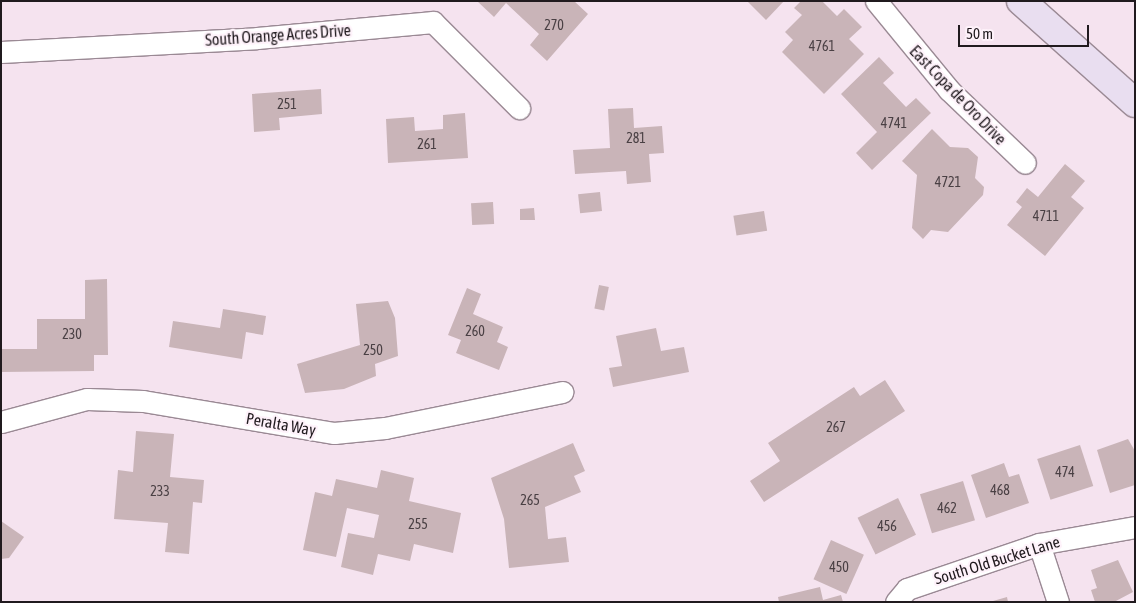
<!DOCTYPE html>
<style>
body{margin:0}
#map{position:relative;width:1136px;height:603px;overflow:hidden;background:#f5e3ef;font-family:"Asap Condensed",sans-serif}
div>[style]{position:absolute}
.building>*{inset:0;background:#c9b4b8;transform-origin:0 0}
.roads{filter:drop-shadow(1px 0 #9a8994) drop-shadow(-1px 0 #9a8994) drop-shadow(0 1px #9a8994) drop-shadow(0 -1px #9a8994)}
.minor>*{height:21px;margin:-10.5px;padding:0 10.5px;transform-origin:10.5px;border-radius:10.5px;background:#fff}
.secondary>*{height:28px;margin:-14px;padding:0 14px;transform-origin:14px;border-radius:14px;background:#e9def0}
span{translate:-50% -50%;white-space:nowrap;text-align:center;line-height:1.15;-webkit-text-stroke:4.5px #fef2fa;paint-order:stroke}
.number-label{font-size:14px;color:#4a4044}
.number-label span{-webkit-text-stroke-width:0}
.street-label{font-size:16px;color:#201a1e}
.frame{position:absolute;inset:0;border:2px solid #201a1e;pointer-events:none}
.scale{position:absolute;left:958px;top:25px;width:131px;height:22px;box-sizing:border-box;border:2px solid #201a1e;border-top:0;padding-left:6px;font-size:15px;line-height:18px;white-space:nowrap;color:#201a1e;-webkit-text-stroke:4px #fef2fa;paint-order:stroke}
</style>
<div id="map">
<div class="building">
<div style="clip-path:polygon(477px 1px,574px 1px,588px 14px,547px 61px,530px 45px,539px 34px,506px 3px,494px 17px)"></div>
<div style="clip-path:polygon(747px 1px,784px 1px,766px 20px)"></div>
<div style="clip-path:polygon(801px 1px,822px 1px,837px 16px,844px 9px,862px 27px,849px 39px,864px 54px,824px 94px,782px 52px,793px 40px,785px 32px,802px 15px,794px 8px)"></div>
<div style="clip-path:polygon(879px 57px,894px 73px,883px 83px,906px 107px,916px 98px,931px 113px,872px 170px,856px 153px,877px 132px,841px 94px)"></div>
<div style="clip-path:polygon(321px 89px,322px 114px,279px 118px,280px 130px,254px 132px,252px 94px)"></div>
<div style="clip-path:polygon(633px 108px,634px 128px,662px 126px,664px 153px,649px 154px,651px 182px,627px 184px,626px 171px,575px 174px,573px 150px,610px 148px,608px 109px)"></div>
<div style="clip-path:polygon(465px 113px,468px 158px,388px 163px,386px 119px,414px 117px,415px 131px,443px 129px,443px 115px)"></div>
<div style="clip-path:polygon(932px 129px,950px 147px,968px 148px,978px 157px,975px 178px,984px 187px,983px 195px,948px 232px,931px 230px,923px 239px,912px 228px,917px 175px,902px 161px)"></div>
<div style="clip-path:polygon(1065px 164px,1085px 181px,1071px 197px,1084px 208px,1045px 256px,1007px 225px,1022px 207px,1016px 202px,1027px 188px,1038px 197px)"></div>
<div style="left:600px;top:192px;width:19px;height:22px;rotate:84deg"></div>
<div style="left:493px;top:202px;width:22px;height:22px;rotate:87deg"></div>
<div style="clip-path:polygon(534px 208px,535px 220px,520px 220px,520px 209px)"></div>
<div style="left:764px;top:211px;width:20px;height:31px;rotate:81deg"></div>
<div style="clip-path:polygon(107px 279px,108px 355px,94px 355px,94px 371px,1px 372px,1px 349px,37px 349px,37px 319px,85px 319px,85px 280px)"></div>
<div style="left:599px;top:285px;width:10px;height:24px;rotate:11deg"></div>
<div style="clip-path:polygon(467px 288px,481px 294px,473px 314px,503px 327px,497px 342px,508px 347px,499px 370px,456px 353px,461px 340px,448px 335px)"></div>
<div style="clip-path:polygon(388px 301px,395px 318px,398px 356px,375px 364px,376px 376px,344px 389px,305px 393px,297px 364px,360px 345px,356px 304px)"></div>
<div style="clip-path:polygon(223px 309px,266px 316px,263px 335px,246px 332px,242px 359px,169px 347px,173px 321px,220px 328px)"></div>
<div style="clip-path:polygon(656px 328px,661px 351px,684px 347px,689px 372px,613px 387px,609px 368px,622px 366px,616px 336px)"></div>
<div style="clip-path:polygon(885px 380px,905px 411px,764px 502px,750px 481px,780px 461px,768px 443px,854px 387px,860px 396px)"></div>
<div style="clip-path:polygon(136px 431px,174px 434px,170px 477px,204px 480px,202px 503px,193px 502px,189px 554px,165px 552px,168px 523px,114px 519px,118px 470px,133px 472px)"></div>
<div style="clip-path:polygon(1128px 439px,1135px 451px,1135px 485px,1110px 493px,1097px 450px)"></div>
<div style="clip-path:polygon(573px 443px,585px 471px,574px 476px,581px 492px,545px 507px,548px 539px,566px 537px,569px 562px,509px 568px,504px 519px,491px 478px)"></div>
<div style="left:1080px;top:445px;width:43px;height:45px;rotate:72deg"></div>
<div style="clip-path:polygon(1004px 463px,1009px 477px,1019px 474px,1029px 503px,986px 518px,971px 475px)"></div>
<div style="clip-path:polygon(381px 470px,414px 478px,409px 501px,461px 513px,453px 553px,414px 544px,410px 561px,378px 554px,373px 575px,341px 567px,348px 533px,374px 538px,379px 515px,347px 508px,336px 557px,303px 550px,315px 492px,332px 496px,336px 479px,377px 488px)"></div>
<div style="left:963px;top:481px;width:41px;height:45px;rotate:73deg"></div>
<div style="left:898px;top:498px;width:41px;height:45px;rotate:64deg"></div>
<div style="clip-path:polygon(1px 521px,24px 537px,9px 558px,1px 559px)"></div>
<div style="left:831px;top:540px;width:36px;height:43px;rotate:24deg"></div>
<div style="clip-path:polygon(1118px 560px,1133px 592px,1114px 602px,1095px 602px,1091px 590px,1097px 588px,1091px 570px)"></div>
<div style="clip-path:polygon(820px 587px,823px 600px,841px 595px,843px 602px,779px 602px,778px 597px)"></div>
<div style="clip-path:polygon(1007px 597px,1008px 602px,993px 602px,993px 601px)"></div>
</div>
<div class="roads">
<div class="minor">
<div style="left:876px;top:1px;width:115px;rotate:50.6deg"></div>
<div style="left:949px;top:90px;width:105px;rotate:43.8deg"></div>
<div style="left:1px;top:52px;width:256px;rotate:-3.1deg"></div>
<div style="left:257px;top:38px;width:177px;rotate:-5.2deg"></div>
<div style="left:433px;top:22px;width:122px;rotate:45deg"></div>
<div style="left:1px;top:422px;width:89px;rotate:-15deg"></div>
<div style="left:87px;top:399px;width:56px;rotate:2deg"></div>
<div style="left:143px;top:401px;width:194px;rotate:9.5deg"></div>
<div style="left:334px;top:433px;width:51px;rotate:-5.6deg"></div>
<div style="left:385px;top:428px;width:181px;rotate:-11.5deg"></div>
<div style="left:1039px;top:544px;width:61px;rotate:71.9deg"></div>
<div style="left:896px;top:602px;width:17px;rotate:-50deg"></div>
<div style="left:907px;top:589px;width:139px;rotate:-18.8deg"></div>
<div style="left:1039px;top:544px;width:97px;rotate:-10deg"></div>
</div>
<div class="secondary">
<div style="left:1021px;top:1px;width:153px;rotate:41.8deg"></div>
</div>
</div>
<div class="number-label">
<span style="left:554px;top:25px">270</span>
<span style="left:822px;top:46px">4761</span>
<span style="left:287px;top:104px">251</span>
<span style="left:894px;top:123px">4741</span>
<span style="left:636px;top:138px">281</span>
<span style="left:427px;top:144px">261</span>
<span style="left:948px;top:182px">4721</span>
<span style="left:1046px;top:216px">4711</span>
<span style="left:475px;top:331px">260</span>
<span style="left:72px;top:334px">230</span>
<span style="left:373px;top:350px">250</span>
<span style="left:836px;top:427px">267</span>
<span style="left:1065px;top:472px">474</span>
<span style="left:1000px;top:490px">468</span>
<span style="left:160px;top:491px">233</span>
<span style="left:530px;top:500px">265</span>
<span style="left:947px;top:508px">462</span>
<span style="left:418px;top:524px">255</span>
<span style="left:887px;top:526px">456</span>
<span style="left:839px;top:567px">450</span>
</div>
<div class="street-label">
<span style="left:278px;top:35px;rotate:-4deg">South Orange Acres Drive</span>
<span style="left:958px;top:95px;rotate:46deg">East Copa de Oro Drive</span>
<span style="left:281px;top:424px;rotate:10deg">Peralta Way</span>
<span style="left:997px;top:560px;rotate:-17deg">South Old Bucket Lane</span>
</div>
<div class="frame"></div>
<div class="scale">50 m</div>
</div>
